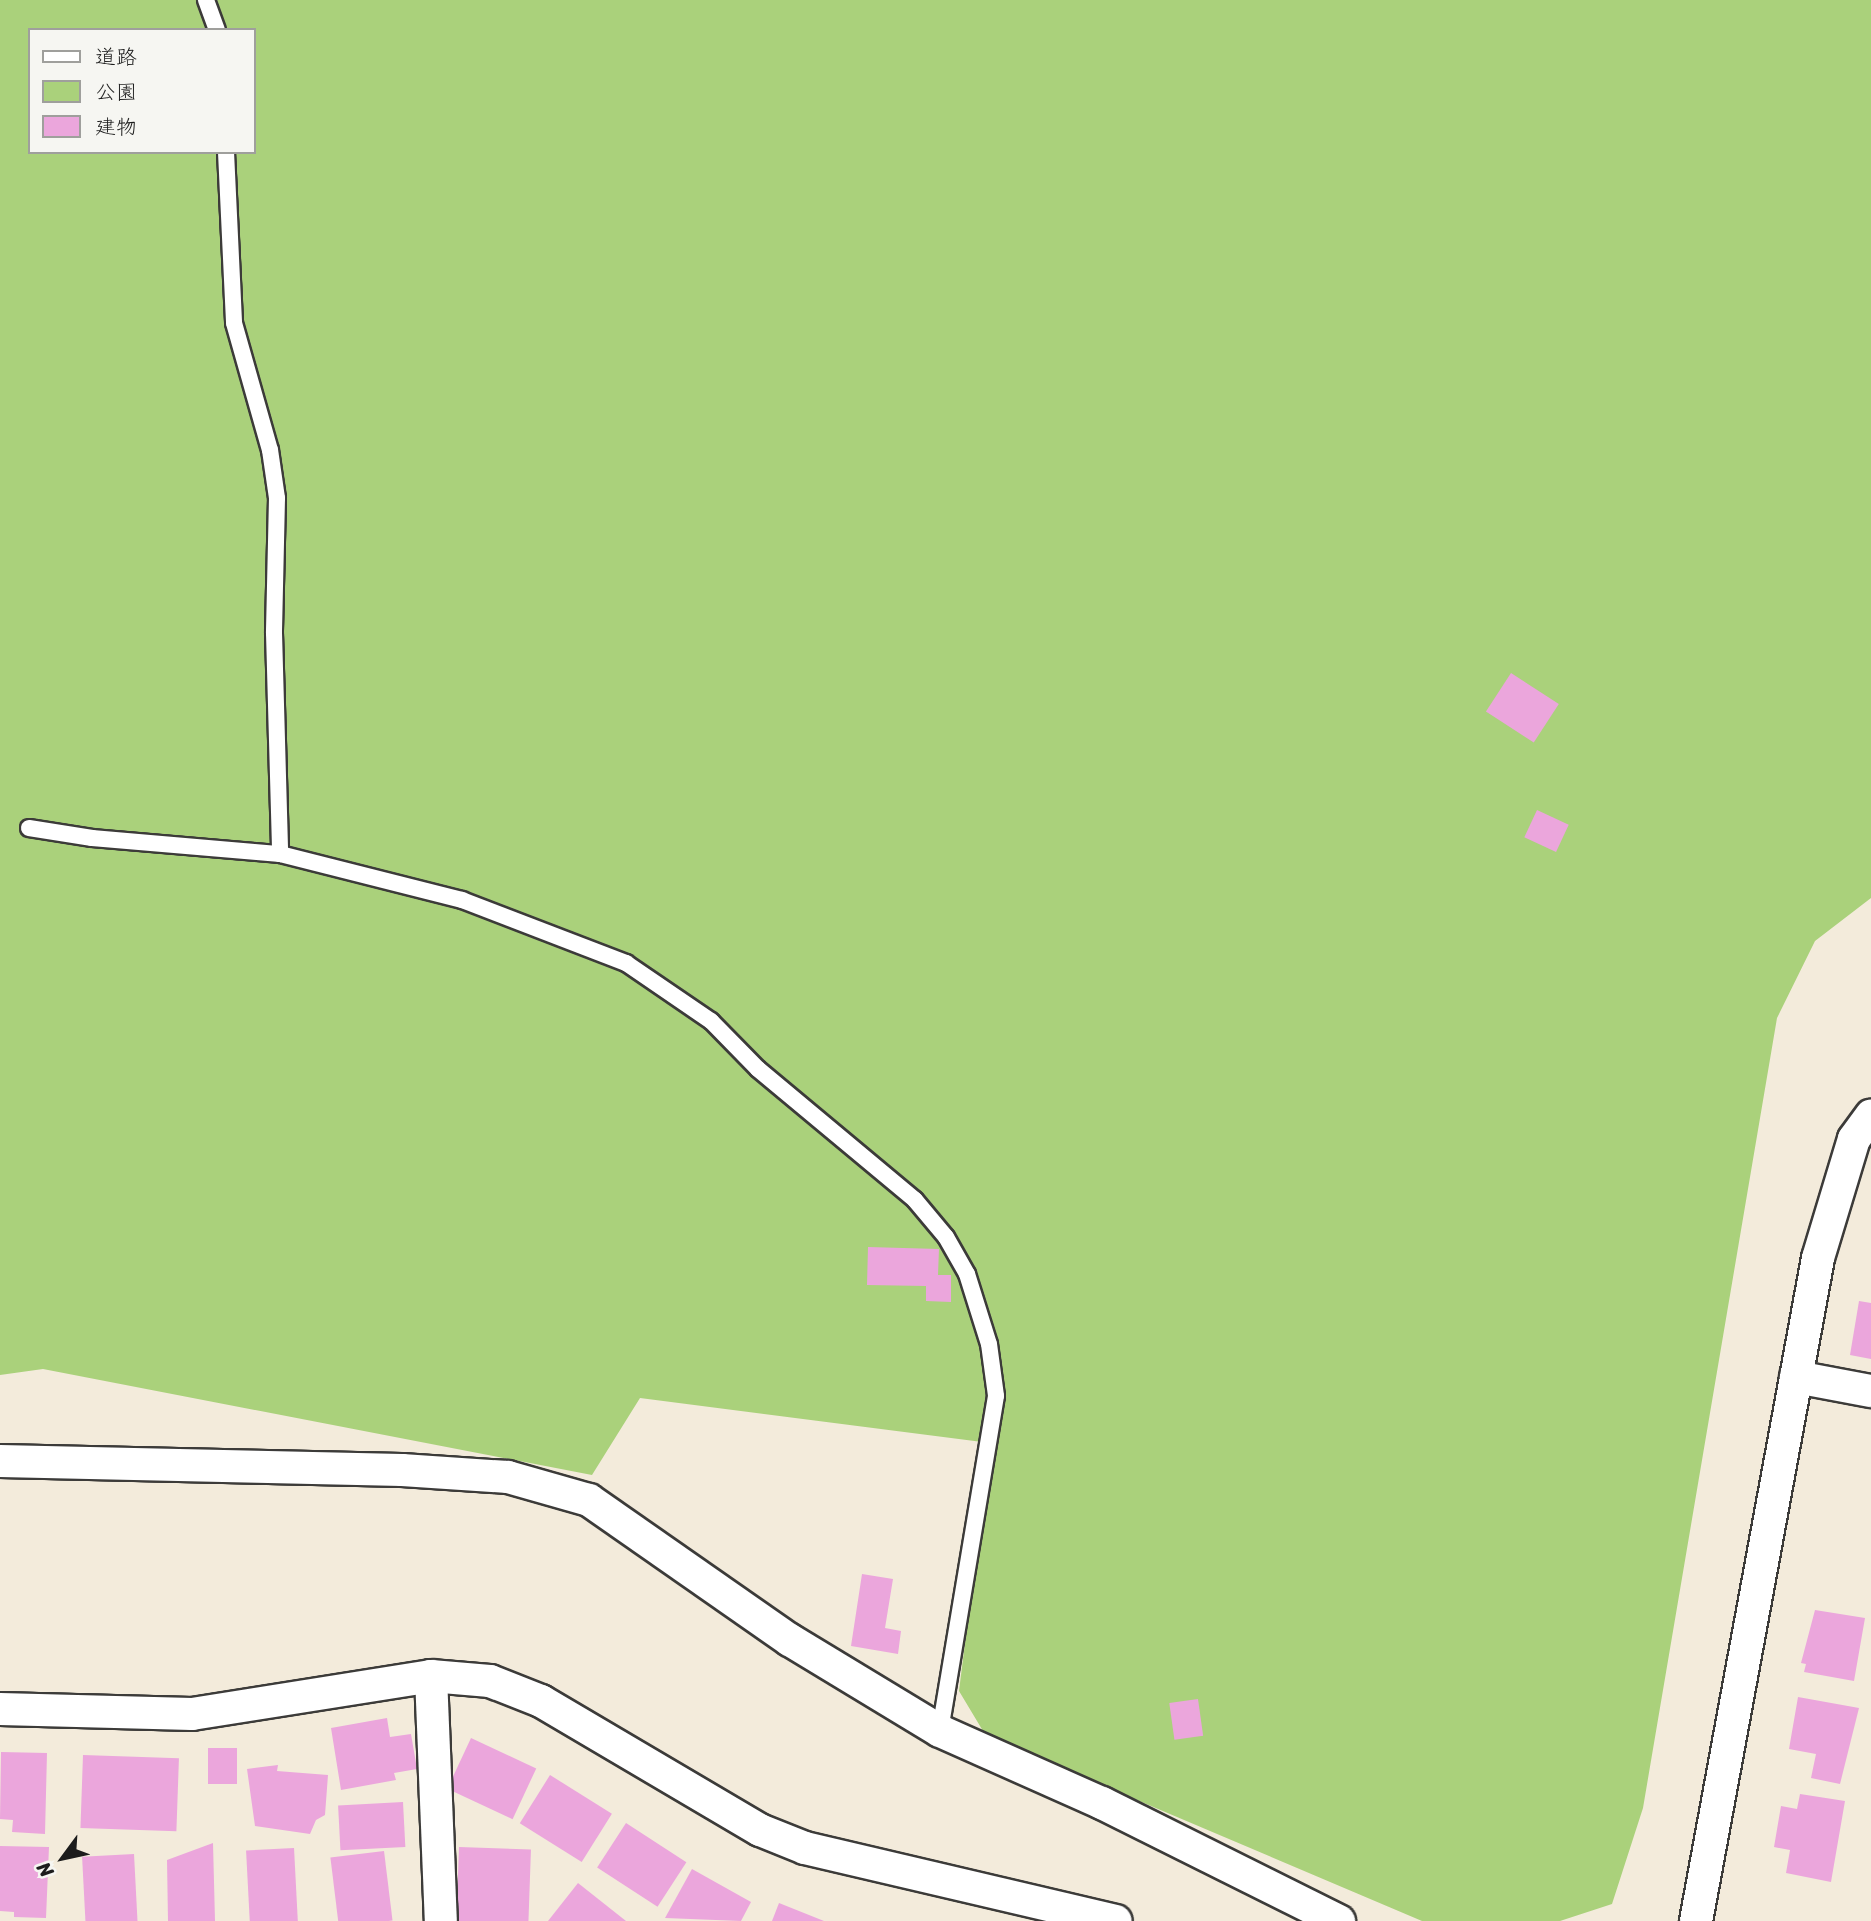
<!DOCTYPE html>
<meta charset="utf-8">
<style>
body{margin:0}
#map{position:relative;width:1871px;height:1921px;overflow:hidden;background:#f3ebdb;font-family:Sriracha,"Klee One",sans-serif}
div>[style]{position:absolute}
.green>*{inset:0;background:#aad17b}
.building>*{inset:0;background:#eba6dc;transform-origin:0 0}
.roads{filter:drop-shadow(2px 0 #3c3b39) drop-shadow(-2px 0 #3c3b39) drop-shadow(0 2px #3c3b39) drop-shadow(0 -2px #3c3b39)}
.lane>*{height:16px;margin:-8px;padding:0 8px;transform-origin:8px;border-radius:8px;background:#fff}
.street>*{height:32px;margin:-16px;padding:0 16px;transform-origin:16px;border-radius:16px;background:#fff}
span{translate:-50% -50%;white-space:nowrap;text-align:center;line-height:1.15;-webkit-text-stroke:5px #f6f6f2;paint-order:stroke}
.legend{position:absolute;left:28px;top:28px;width:228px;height:126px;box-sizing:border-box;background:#f6f6f2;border:2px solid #9f9f9c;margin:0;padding:9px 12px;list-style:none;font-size:21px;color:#1c1c1c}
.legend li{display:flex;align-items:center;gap:14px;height:35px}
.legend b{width:35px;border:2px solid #9f9f9c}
.north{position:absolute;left:28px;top:1823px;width:70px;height:70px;-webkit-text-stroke:5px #f6f6f2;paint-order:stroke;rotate:237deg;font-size:19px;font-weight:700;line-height:28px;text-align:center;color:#1c1c1c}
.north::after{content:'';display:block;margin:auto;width:24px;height:32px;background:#1c1c1c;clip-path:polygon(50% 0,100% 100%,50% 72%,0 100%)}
</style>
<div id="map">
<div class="green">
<div style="clip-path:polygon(evenodd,0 0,1871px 0,1871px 898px,1815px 941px,1777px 1018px,1643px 1808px,1612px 1904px,1560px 1921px,1422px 1921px,986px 1736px,959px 1691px,990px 1443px,640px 1398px,592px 1475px,43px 1369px,0 1375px,0 0,30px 30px,254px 30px,254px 152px,30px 152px,30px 30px)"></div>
</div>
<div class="building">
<div style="left:1511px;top:673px;width:57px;height:46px;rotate:33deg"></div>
<div style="left:1537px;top:810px;width:35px;height:30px;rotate:25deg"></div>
<div style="clip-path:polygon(868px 1247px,939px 1249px,938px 1275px,951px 1275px,951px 1302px,926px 1301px,926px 1286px,867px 1285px)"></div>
<div style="clip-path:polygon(1859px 1301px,1871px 1303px,1871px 1359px,1850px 1355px)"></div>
<div style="clip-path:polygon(862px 1574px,893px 1579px,885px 1628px,901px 1631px,898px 1654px,851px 1646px)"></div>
<div style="clip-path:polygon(1815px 1610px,1865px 1618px,1854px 1681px,1804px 1672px,1806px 1664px,1801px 1663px)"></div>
<div style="clip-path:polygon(1798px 1697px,1859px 1708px,1840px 1784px,1811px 1778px,1816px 1754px,1789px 1749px)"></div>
<div style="left:1198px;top:1699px;width:37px;height:29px;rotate:82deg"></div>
<div style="clip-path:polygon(387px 1718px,390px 1737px,411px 1734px,417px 1769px,394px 1773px,396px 1780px,341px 1790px,331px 1728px)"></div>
<div style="left:471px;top:1738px;width:72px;height:56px;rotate:25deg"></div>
<div style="left:237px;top:1748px;width:36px;height:29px;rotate:90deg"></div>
<div style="clip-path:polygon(1px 1752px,47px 1753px,45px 1834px,12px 1832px,13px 1820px,0 1819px)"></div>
<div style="left:83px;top:1755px;width:96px;height:73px;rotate:2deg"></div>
<div style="clip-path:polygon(278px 1765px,277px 1771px,328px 1775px,325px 1815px,316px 1820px,310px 1834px,255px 1826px,247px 1769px)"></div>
<div style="left:550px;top:1775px;width:73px;height:57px;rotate:32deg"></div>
<div style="clip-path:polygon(1800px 1794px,1845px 1801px,1831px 1882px,1786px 1873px,1790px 1850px,1774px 1847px,1781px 1806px,1797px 1809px)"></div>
<div style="left:403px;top:1802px;width:45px;height:65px;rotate:87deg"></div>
<div style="left:626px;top:1823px;width:72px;height:53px;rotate:33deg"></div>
<div style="clip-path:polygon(213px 1843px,215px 1921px,168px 1921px,167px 1860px)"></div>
<div style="clip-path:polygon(0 1846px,49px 1847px,46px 1918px,14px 1917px,14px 1912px,0 1911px)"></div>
<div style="left:459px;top:1847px;width:72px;height:74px;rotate:2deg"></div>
<div style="left:294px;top:1848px;width:73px;height:48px;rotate:87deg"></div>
<div style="left:384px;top:1851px;width:70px;height:54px;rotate:83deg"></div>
<div style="left:134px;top:1854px;width:67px;height:52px;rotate:87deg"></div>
<div style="clip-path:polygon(692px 1869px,751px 1902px,741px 1921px,665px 1918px)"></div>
<div style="clip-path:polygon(578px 1883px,626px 1921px,548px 1921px)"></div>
<div style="clip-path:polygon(779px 1903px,824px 1921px,772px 1921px)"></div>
</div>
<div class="roads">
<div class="lane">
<div style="left:206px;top:0;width:32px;rotate:70deg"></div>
<div style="left:226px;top:152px;width:171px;rotate:87.3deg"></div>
<div style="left:234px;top:323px;width:132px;rotate:74.2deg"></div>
<div style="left:270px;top:450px;width:49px;rotate:81.7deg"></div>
<div style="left:277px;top:498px;width:135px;rotate:91.3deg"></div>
<div style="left:274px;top:633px;width:221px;rotate:88.4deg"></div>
<div style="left:29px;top:828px;width:64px;rotate:9deg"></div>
<div style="left:92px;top:838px;width:189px;rotate:4.9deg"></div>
<div style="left:280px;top:854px;width:188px;rotate:14.2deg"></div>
<div style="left:462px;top:900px;width:176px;rotate:21deg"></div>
<div style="left:626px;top:963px;width:103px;rotate:34.3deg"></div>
<div style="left:711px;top:1021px;width:67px;rotate:45.6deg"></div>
<div style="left:758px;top:1069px;width:204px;rotate:39.8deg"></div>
<div style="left:915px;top:1200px;width:48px;rotate:50deg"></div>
<div style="left:946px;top:1237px;width:43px;rotate:60.4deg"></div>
<div style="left:967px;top:1274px;width:73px;rotate:72.6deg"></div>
<div style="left:989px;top:1344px;width:52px;rotate:82.3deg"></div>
<div style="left:996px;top:1396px;width:340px;rotate:99.5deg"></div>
</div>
<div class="street">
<div style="left:1796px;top:1377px;width:76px;rotate:10.6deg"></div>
<div style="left:0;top:1461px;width:402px;rotate:1.3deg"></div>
<div style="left:402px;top:1470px;width:106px;rotate:3.8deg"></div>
<div style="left:508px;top:1477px;width:84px;rotate:15.9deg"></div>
<div style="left:589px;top:1500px;width:245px;rotate:34.9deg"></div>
<div style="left:790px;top:1640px;width:175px;rotate:31.2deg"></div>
<div style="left:940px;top:1731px;width:177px;rotate:24deg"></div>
<div style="left:1102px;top:1803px;width:265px;rotate:26.5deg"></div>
<div style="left:431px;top:1676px;width:245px;rotate:87.7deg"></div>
<div style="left:0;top:1709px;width:192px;rotate:1.5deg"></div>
<div style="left:192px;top:1714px;width:242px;rotate:-9deg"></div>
<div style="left:431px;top:1676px;width:59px;rotate:4.8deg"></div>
<div style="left:490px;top:1681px;width:55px;rotate:21.4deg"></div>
<div style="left:541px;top:1701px;width:254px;rotate:30.5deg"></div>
<div style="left:760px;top:1830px;width:48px;rotate:21.8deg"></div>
<div style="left:805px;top:1848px;width:319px;rotate:13.2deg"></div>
<div style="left:1696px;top:1921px;width:674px;rotate:-79.57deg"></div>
<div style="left:1818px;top:1258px;width:124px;rotate:-73.2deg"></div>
<div style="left:1854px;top:1139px;width:29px;rotate:-54deg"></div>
</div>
</div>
<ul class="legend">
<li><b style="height:9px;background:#fff"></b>道路</li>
<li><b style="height:19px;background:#aad17b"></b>公園</li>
<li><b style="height:19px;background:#eba6dc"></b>建物</li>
</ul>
<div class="north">N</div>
</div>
